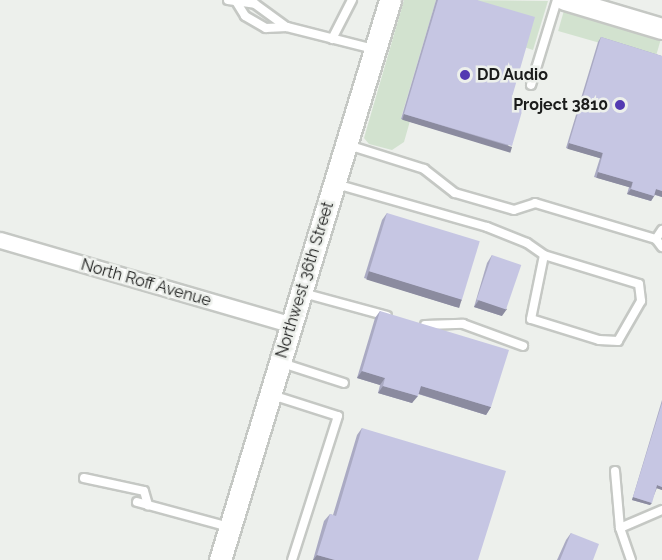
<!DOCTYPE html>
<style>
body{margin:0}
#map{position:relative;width:662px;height:560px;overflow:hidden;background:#edf0ec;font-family:Raleway,sans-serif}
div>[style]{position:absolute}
.green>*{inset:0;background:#d2e2cf;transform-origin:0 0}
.roads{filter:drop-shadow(2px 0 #c5c8c4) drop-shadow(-2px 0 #c5c8c4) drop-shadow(0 2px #c5c8c4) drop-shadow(0 -2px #c5c8c4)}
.service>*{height:8px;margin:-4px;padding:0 4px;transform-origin:4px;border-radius:4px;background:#fff}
.minor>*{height:15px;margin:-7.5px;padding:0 7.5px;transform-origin:7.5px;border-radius:7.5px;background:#fff}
.tertiary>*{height:20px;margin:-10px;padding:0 10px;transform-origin:10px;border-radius:10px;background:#fff}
.secondary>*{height:21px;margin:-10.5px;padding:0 10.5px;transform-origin:10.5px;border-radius:10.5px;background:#fff}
.wall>*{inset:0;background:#aaaac3}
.shaded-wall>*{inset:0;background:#8b8b9f;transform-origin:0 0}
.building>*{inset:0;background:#c6c6e3;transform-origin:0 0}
.dots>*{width:16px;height:16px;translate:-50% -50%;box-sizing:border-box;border:3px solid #edf0ec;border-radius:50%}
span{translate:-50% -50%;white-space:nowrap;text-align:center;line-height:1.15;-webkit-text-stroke:5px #edf0ec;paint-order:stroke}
.poi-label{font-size:16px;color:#1b1c1b;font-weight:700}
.left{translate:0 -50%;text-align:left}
.right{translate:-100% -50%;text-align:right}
.street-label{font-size:16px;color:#1b1c1b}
</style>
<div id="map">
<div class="green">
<div style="clip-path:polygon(404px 0,436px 0,401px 118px,410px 121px,404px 142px,392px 150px,369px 144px,364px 138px)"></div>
<div style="clip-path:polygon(457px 0,548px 1px,533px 50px,524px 47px)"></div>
<div style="left:565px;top:7px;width:101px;height:25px;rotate:16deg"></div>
</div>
<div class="roads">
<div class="service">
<div style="left:228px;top:0;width:27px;rotate:8deg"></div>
<div style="left:255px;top:4px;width:39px;rotate:36deg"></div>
<div style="left:237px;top:3px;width:15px;rotate:58deg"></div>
<div style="left:245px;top:16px;width:24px;rotate:30deg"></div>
<div style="left:266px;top:28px;width:21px;rotate:-3deg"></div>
<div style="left:287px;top:27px;width:90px;rotate:14.2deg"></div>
<div style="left:332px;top:39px;width:44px;rotate:-62.9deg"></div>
<div style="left:531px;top:85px;width:89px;rotate:-73deg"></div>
<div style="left:348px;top:145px;width:80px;rotate:17.5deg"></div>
<div style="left:424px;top:169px;width:39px;rotate:38deg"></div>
<div style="left:455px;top:193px;width:61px;rotate:16.1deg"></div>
<div style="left:514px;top:210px;width:22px;rotate:-18deg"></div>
<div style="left:535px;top:203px;width:126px;rotate:16.6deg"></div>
<div style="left:336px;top:184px;width:157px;rotate:15.9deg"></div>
<div style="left:487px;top:227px;width:43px;rotate:21.8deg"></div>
<div style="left:527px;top:243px;width:21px;rotate:35deg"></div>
<div style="left:544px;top:255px;width:99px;rotate:17deg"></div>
<div style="left:639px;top:284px;width:17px;rotate:83deg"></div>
<div style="left:641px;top:301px;width:46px;rotate:119.9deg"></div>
<div style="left:618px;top:341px;width:19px;rotate:-177deg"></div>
<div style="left:599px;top:340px;width:71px;rotate:-162.8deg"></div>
<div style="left:531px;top:319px;width:65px;rotate:-78.5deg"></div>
<div style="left:662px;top:230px;width:11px;rotate:124deg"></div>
<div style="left:656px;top:239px;width:10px;rotate:53deg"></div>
<div style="left:303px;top:293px;width:87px;rotate:15.3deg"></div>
<div style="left:425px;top:325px;width:38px;rotate:-2deg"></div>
<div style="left:463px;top:324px;width:64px;rotate:20.1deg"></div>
<div style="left:282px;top:363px;width:65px;rotate:17.9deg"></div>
<div style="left:272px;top:395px;width:69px;rotate:17.7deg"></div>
<div style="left:338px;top:416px;width:151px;rotate:107.7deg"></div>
<div style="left:615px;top:471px;width:57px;rotate:85deg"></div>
<div style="left:620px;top:528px;width:34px;rotate:71deg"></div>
<div style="left:84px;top:478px;width:61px;rotate:12.2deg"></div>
<div style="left:144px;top:491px;width:15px;rotate:74deg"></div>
<div style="left:137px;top:502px;width:95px;rotate:15.2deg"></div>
<div style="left:620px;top:528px;width:46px;rotate:-23.2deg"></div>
</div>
<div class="minor">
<div style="left:0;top:240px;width:304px;rotate:16.2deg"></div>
</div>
<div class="tertiary">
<div style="left:565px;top:0;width:101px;rotate:16.6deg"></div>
</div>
<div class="secondary">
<div style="left:220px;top:560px;width:585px;rotate:-73.11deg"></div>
</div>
</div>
<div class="wall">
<div style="clip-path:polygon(436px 0,477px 0,512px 97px,508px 151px,401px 119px)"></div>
<div style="clip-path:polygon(601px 37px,662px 56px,662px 197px,655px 195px,651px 201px,627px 194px,629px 187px,594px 177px,600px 158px,566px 148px,598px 42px)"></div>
<div style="clip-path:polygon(387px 213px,462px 300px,456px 307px,364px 278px,382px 220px)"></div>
<div style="clip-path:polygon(492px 255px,502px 316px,474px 307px,487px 263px)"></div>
<div style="clip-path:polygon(380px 311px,491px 407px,486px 415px,418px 394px,412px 403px,378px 393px,380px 385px,357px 378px,375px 318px)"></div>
<div style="clip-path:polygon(662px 400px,662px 490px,657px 488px,650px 505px,632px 500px)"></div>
<div style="clip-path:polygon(362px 428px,478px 560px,313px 560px,324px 521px,330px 514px,333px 515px,357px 435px)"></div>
<div style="clip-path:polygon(571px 533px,593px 560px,557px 560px,566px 540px)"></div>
</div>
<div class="shaded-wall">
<div style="left:404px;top:114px;width:113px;height:6px;rotate:17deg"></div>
<div style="left:569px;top:143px;width:35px;height:6px;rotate:16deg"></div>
<div style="left:598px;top:172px;width:36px;height:6px;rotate:16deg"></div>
<div style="clip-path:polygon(631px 189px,654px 196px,651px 201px,627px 194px)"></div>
<div style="clip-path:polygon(656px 189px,662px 191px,662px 197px,653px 194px)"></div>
<div style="left:369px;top:271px;width:97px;height:9px;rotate:17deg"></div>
<div style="clip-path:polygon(479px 300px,507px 309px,502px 316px,474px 307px)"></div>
<div style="clip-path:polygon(362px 371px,385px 378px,380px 385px,357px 378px)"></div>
<div style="clip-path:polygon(383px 386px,418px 396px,412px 403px,378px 393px)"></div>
<div style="clip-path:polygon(421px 386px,491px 407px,486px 415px,416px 393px)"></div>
<div style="clip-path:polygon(657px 485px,662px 487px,662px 490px,656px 488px)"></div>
<div style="clip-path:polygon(633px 497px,652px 503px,650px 505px,632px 500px)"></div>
<div style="clip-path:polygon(317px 555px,335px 560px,313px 560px)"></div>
</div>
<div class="building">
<div style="clip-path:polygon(438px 0,477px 0,535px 17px,512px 97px,525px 101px,512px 146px,404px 114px)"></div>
<div style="clip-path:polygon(601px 37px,662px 56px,662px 191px,656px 189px,654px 196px,631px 189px,633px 182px,598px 172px,603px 153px,569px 143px)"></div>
<div style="left:387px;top:213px;width:97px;height:61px;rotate:17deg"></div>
<div style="left:492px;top:255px;width:31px;height:47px;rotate:19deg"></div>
<div style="clip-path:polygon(380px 311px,509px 350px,491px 407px,421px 386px,418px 396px,383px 386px,385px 378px,362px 371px)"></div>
<div style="clip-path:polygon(662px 403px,662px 487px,657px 485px,652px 503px,633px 497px)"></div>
<div style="clip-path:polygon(362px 428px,506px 471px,478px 560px,335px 560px,317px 555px,330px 514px,336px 516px)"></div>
<div style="clip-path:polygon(571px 533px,599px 544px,593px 560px,560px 560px)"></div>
</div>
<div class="dots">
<div style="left:465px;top:75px;background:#533ab2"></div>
<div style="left:620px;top:105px;background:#533ab2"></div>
</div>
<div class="poi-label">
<span class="left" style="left:477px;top:75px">DD Audio</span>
<span class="right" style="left:608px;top:105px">Project 3810</span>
</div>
<div class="street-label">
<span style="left:305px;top:280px;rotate:-73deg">Northwest 36th Street</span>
<span style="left:146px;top:283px;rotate:16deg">North Roff Avenue</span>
</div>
</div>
